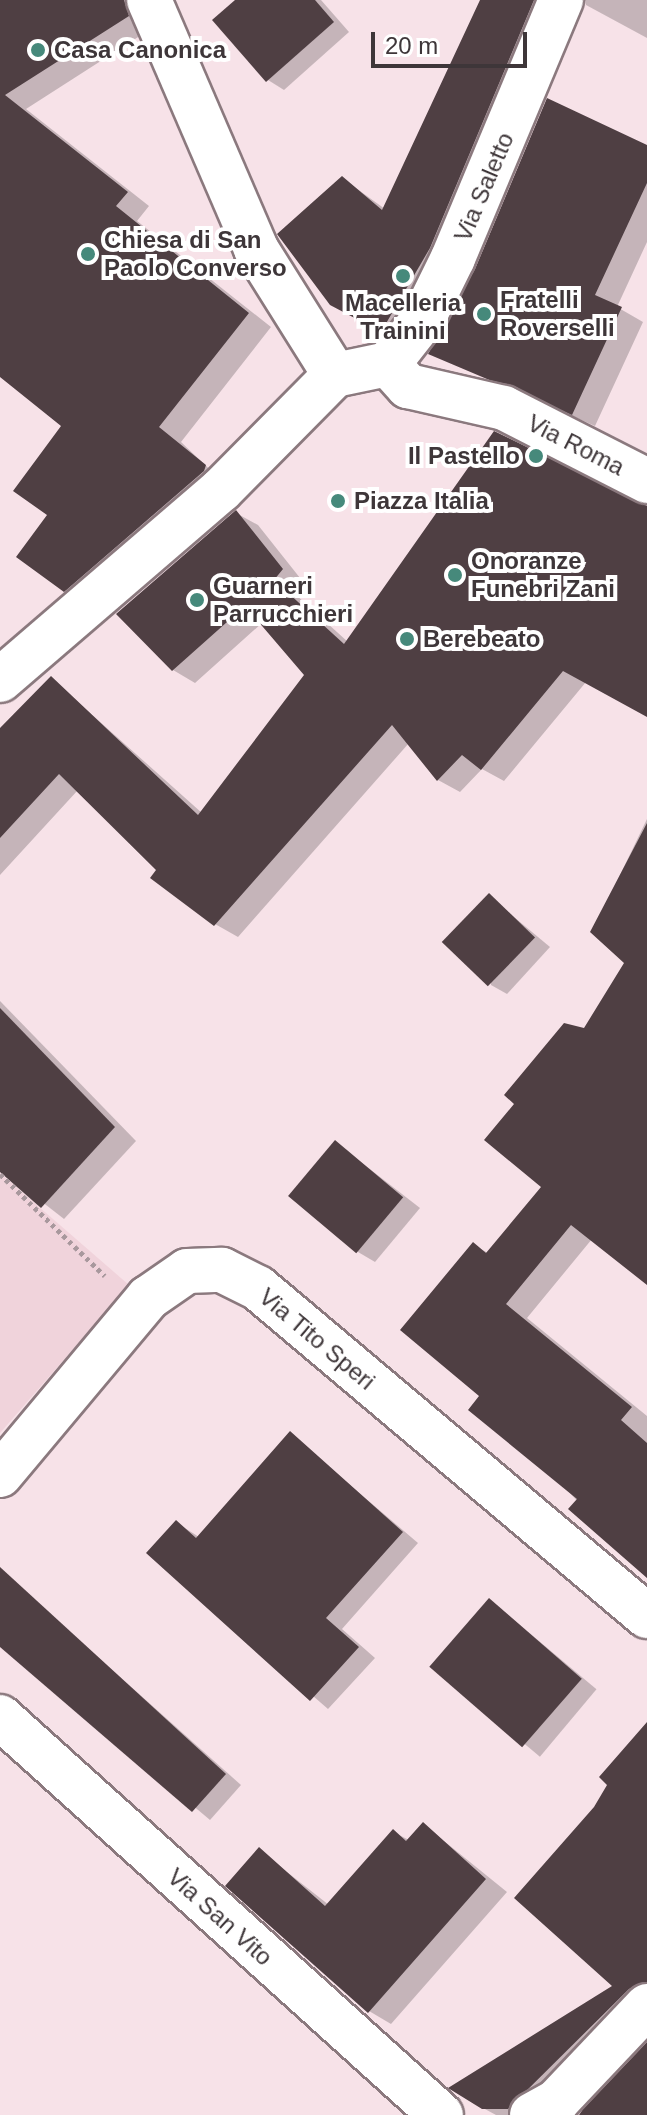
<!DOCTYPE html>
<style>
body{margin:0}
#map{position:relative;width:647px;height:2115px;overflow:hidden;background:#f7e2e8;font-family:Helvetica,sans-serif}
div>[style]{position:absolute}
.built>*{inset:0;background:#f0d3db}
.shadow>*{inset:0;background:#0003;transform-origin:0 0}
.building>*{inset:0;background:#4f3f43;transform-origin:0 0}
.path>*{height:5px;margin-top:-2.5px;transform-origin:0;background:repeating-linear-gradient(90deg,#a8989d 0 4px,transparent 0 8px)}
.roads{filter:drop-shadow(2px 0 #8b797e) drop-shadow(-2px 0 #8b797e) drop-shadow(0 2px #8b797e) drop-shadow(0 -2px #8b797e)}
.minor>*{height:44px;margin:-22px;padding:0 22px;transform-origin:22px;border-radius:22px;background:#fff}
.dots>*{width:22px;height:22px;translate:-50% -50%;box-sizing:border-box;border:4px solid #fff;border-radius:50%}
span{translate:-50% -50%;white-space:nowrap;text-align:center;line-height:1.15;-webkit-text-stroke:8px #fff;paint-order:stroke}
.poi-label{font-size:24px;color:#3e3639;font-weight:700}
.left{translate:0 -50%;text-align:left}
.right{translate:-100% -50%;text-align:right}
.street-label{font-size:24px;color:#3e3639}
.scale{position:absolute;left:371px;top:32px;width:156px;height:36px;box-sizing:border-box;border:4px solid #3e3639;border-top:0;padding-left:10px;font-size:24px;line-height:28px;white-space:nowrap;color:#3e3639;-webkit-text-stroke:6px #fff;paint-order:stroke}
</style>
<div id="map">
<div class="built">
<div style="clip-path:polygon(0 1173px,129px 1285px,0 1433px)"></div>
</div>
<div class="shadow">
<div style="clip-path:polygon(0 0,132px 0,146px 32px,26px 109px,149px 206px,137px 221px,271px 327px,181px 442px,223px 482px,89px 603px,66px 590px,50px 514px,64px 425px,0 374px)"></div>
<div style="clip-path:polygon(238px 0,321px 0,349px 32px,284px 90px,268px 80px)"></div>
<div style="clip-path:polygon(482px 0,560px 0,402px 342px,353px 315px,342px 178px,385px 209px)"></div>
<div style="clip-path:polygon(585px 0,647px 0,647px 38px,586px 5px)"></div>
<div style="clip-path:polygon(647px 147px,647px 242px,617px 307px,643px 322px,595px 426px,431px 353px)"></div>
<div style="clip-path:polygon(647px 504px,647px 679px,586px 682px,504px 781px,482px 769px,460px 792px,438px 780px,409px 743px,238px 937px,215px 924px,78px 790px,0 875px,0 731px,52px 679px,202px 813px,306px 675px,262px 623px,195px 683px,173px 670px,236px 513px,258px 525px,304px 583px,295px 594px,348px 642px)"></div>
<div style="clip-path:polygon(647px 819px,647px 1283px,592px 1239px,527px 1318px,647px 1416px,647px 1578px,482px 1396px,473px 1245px,488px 1253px,544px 1187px,585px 1030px,627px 963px,593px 931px)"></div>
<div style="clip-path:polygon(489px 896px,550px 947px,507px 994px,491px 985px)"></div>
<div style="clip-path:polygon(0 1001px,136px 1141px,64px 1219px,0 1169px)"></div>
<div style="clip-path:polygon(335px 1142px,420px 1208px,375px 1262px,358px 1252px)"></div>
<div style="clip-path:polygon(290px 1434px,418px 1543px,342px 1629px,375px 1658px,328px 1709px,148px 1553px,177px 1523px,199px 1537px)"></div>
<div style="clip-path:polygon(17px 1585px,241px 1785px,210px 1820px,0 1643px,0 1604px)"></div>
<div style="left:490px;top:1600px;width:139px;height:88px;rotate:40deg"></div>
<div style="clip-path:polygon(647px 1738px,647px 2003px,535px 2115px,496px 2115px,483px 2108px,616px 1986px,595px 1808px)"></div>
<div style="clip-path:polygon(423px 1824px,507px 1892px,391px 2024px,369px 2011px,259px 1850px,329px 1905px,393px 1832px,409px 1840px)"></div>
</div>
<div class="building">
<div style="clip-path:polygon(0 0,124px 0,129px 16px,5px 95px,128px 192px,116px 206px,249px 313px,159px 427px,206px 465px,204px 471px,64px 592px,16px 557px,47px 515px,13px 491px,61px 426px,0 377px)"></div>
<div style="clip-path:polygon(235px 0,315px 0,334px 22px,266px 82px,212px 20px)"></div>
<div style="clip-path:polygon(480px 0,534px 0,430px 248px,381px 332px,330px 305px,277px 234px,342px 176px,382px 210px)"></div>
<div style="clip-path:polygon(547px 98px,647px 145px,647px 183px,595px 295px,622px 307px,572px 415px,428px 354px,475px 269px)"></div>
<div style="clip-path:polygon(494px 431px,647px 506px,647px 717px,563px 671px,481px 770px,462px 755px,437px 781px,392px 725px,214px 926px,150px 878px,156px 870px,59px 774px,0 838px,0 728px,51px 676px,198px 815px,304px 675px,245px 606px,172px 671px,116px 614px,236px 510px,283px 569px,274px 580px,344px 644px)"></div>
<div style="clip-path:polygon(647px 823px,647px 1285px,571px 1225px,506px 1304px,632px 1407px,621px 1420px,647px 1443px,647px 1578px,568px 1509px,577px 1499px,468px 1410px,479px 1396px,400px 1330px,473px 1242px,486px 1253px,541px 1187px,484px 1140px,514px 1104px,504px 1095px,564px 1023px,584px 1028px,624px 963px,590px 932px)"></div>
<div style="left:489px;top:893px;width:64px;height:68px;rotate:44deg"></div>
<div style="clip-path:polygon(0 1008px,115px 1127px,41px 1208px,0 1172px)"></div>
<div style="left:335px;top:1140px;width:89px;height:73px;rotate:40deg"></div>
<div style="clip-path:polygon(290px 1431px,403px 1532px,326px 1618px,359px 1647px,310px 1701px,146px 1553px,176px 1520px,196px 1538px)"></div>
<div style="clip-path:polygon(0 1567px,226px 1774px,192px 1812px,0 1647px)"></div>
<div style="left:489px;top:1598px;width:123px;height:91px;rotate:41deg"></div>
<div style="clip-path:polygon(647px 1722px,647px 1982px,629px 1989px,508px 2109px,482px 2109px,448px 2088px,612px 1986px,514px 1898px,594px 1807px,607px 1785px,599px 1777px)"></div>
<div style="clip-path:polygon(423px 1822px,486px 1879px,368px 2013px,225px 1886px,259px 1847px,325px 1906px,393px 1829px,406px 1841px)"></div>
<div style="clip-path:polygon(647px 2042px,647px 2115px,579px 2115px,583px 2109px)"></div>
</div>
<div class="path">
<div style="left:0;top:1174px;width:146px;rotate:44.2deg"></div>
</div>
<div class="roads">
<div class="minor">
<div style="left:149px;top:0;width:271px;rotate:66.7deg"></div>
<div style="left:256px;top:249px;width:149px;rotate:57.9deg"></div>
<div style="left:388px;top:364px;width:55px;rotate:-51.7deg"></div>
<div style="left:422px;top:321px;width:70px;rotate:-63.8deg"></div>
<div style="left:453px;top:258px;width:280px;rotate:-67.3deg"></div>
<div style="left:388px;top:364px;width:30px;rotate:48deg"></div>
<div style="left:408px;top:386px;width:98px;rotate:12.9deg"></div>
<div style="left:504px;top:408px;width:161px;rotate:27deg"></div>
<div style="left:0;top:680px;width:291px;rotate:-40.7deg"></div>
<div style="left:221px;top:490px;width:162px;rotate:-45.3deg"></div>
<div style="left:335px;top:375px;width:54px;rotate:-11.7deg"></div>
<div style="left:0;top:1475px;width:231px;rotate:-50.1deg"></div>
<div style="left:148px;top:1298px;width:47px;rotate:-34.7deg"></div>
<div style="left:187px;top:1271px;width:35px;rotate:-2deg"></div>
<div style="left:222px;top:1270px;width:40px;rotate:26.6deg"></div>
<div style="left:258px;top:1288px;width:509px;rotate:40.14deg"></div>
<div style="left:0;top:1717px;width:594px;rotate:42.07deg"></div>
<div style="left:532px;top:2115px;width:29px;rotate:-29deg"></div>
<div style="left:557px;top:2101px;width:131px;rotate:-46.5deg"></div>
</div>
</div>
<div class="dots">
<div style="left:38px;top:50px;background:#46897b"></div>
<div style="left:88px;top:254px;background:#46897b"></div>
<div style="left:403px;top:276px;background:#46897b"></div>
<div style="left:484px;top:314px;background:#46897b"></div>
<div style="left:536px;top:456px;background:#46897b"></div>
<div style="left:338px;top:501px;background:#46897b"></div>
<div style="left:455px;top:575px;background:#46897b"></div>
<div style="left:197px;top:600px;background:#46897b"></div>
<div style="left:407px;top:639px;background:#46897b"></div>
</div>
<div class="poi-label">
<span class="left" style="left:54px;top:50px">Casa Canonica</span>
<span class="left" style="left:104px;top:254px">Chiesa di San<br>Paolo Converso</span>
<span class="left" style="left:500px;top:314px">Fratelli<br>Roverselli</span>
<span style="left:403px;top:317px">Macelleria<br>Trainini</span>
<span class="right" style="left:520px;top:456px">Il Pastello</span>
<span class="left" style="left:354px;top:501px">Piazza Italia</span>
<span class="left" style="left:471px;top:575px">Onoranze<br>Funebri Zani</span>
<span class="left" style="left:213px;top:600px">Guarneri<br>Parrucchieri</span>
<span class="left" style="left:423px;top:639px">Berebeato</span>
</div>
<div class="street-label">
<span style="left:484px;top:187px;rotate:-67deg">Via Saletto</span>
<span style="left:576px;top:445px;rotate:27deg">Via Roma</span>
<span style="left:317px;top:1339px;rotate:40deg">Via Tito Speri</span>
<span style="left:220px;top:1917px;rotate:42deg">Via San Vito</span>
</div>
<div class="scale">20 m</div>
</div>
